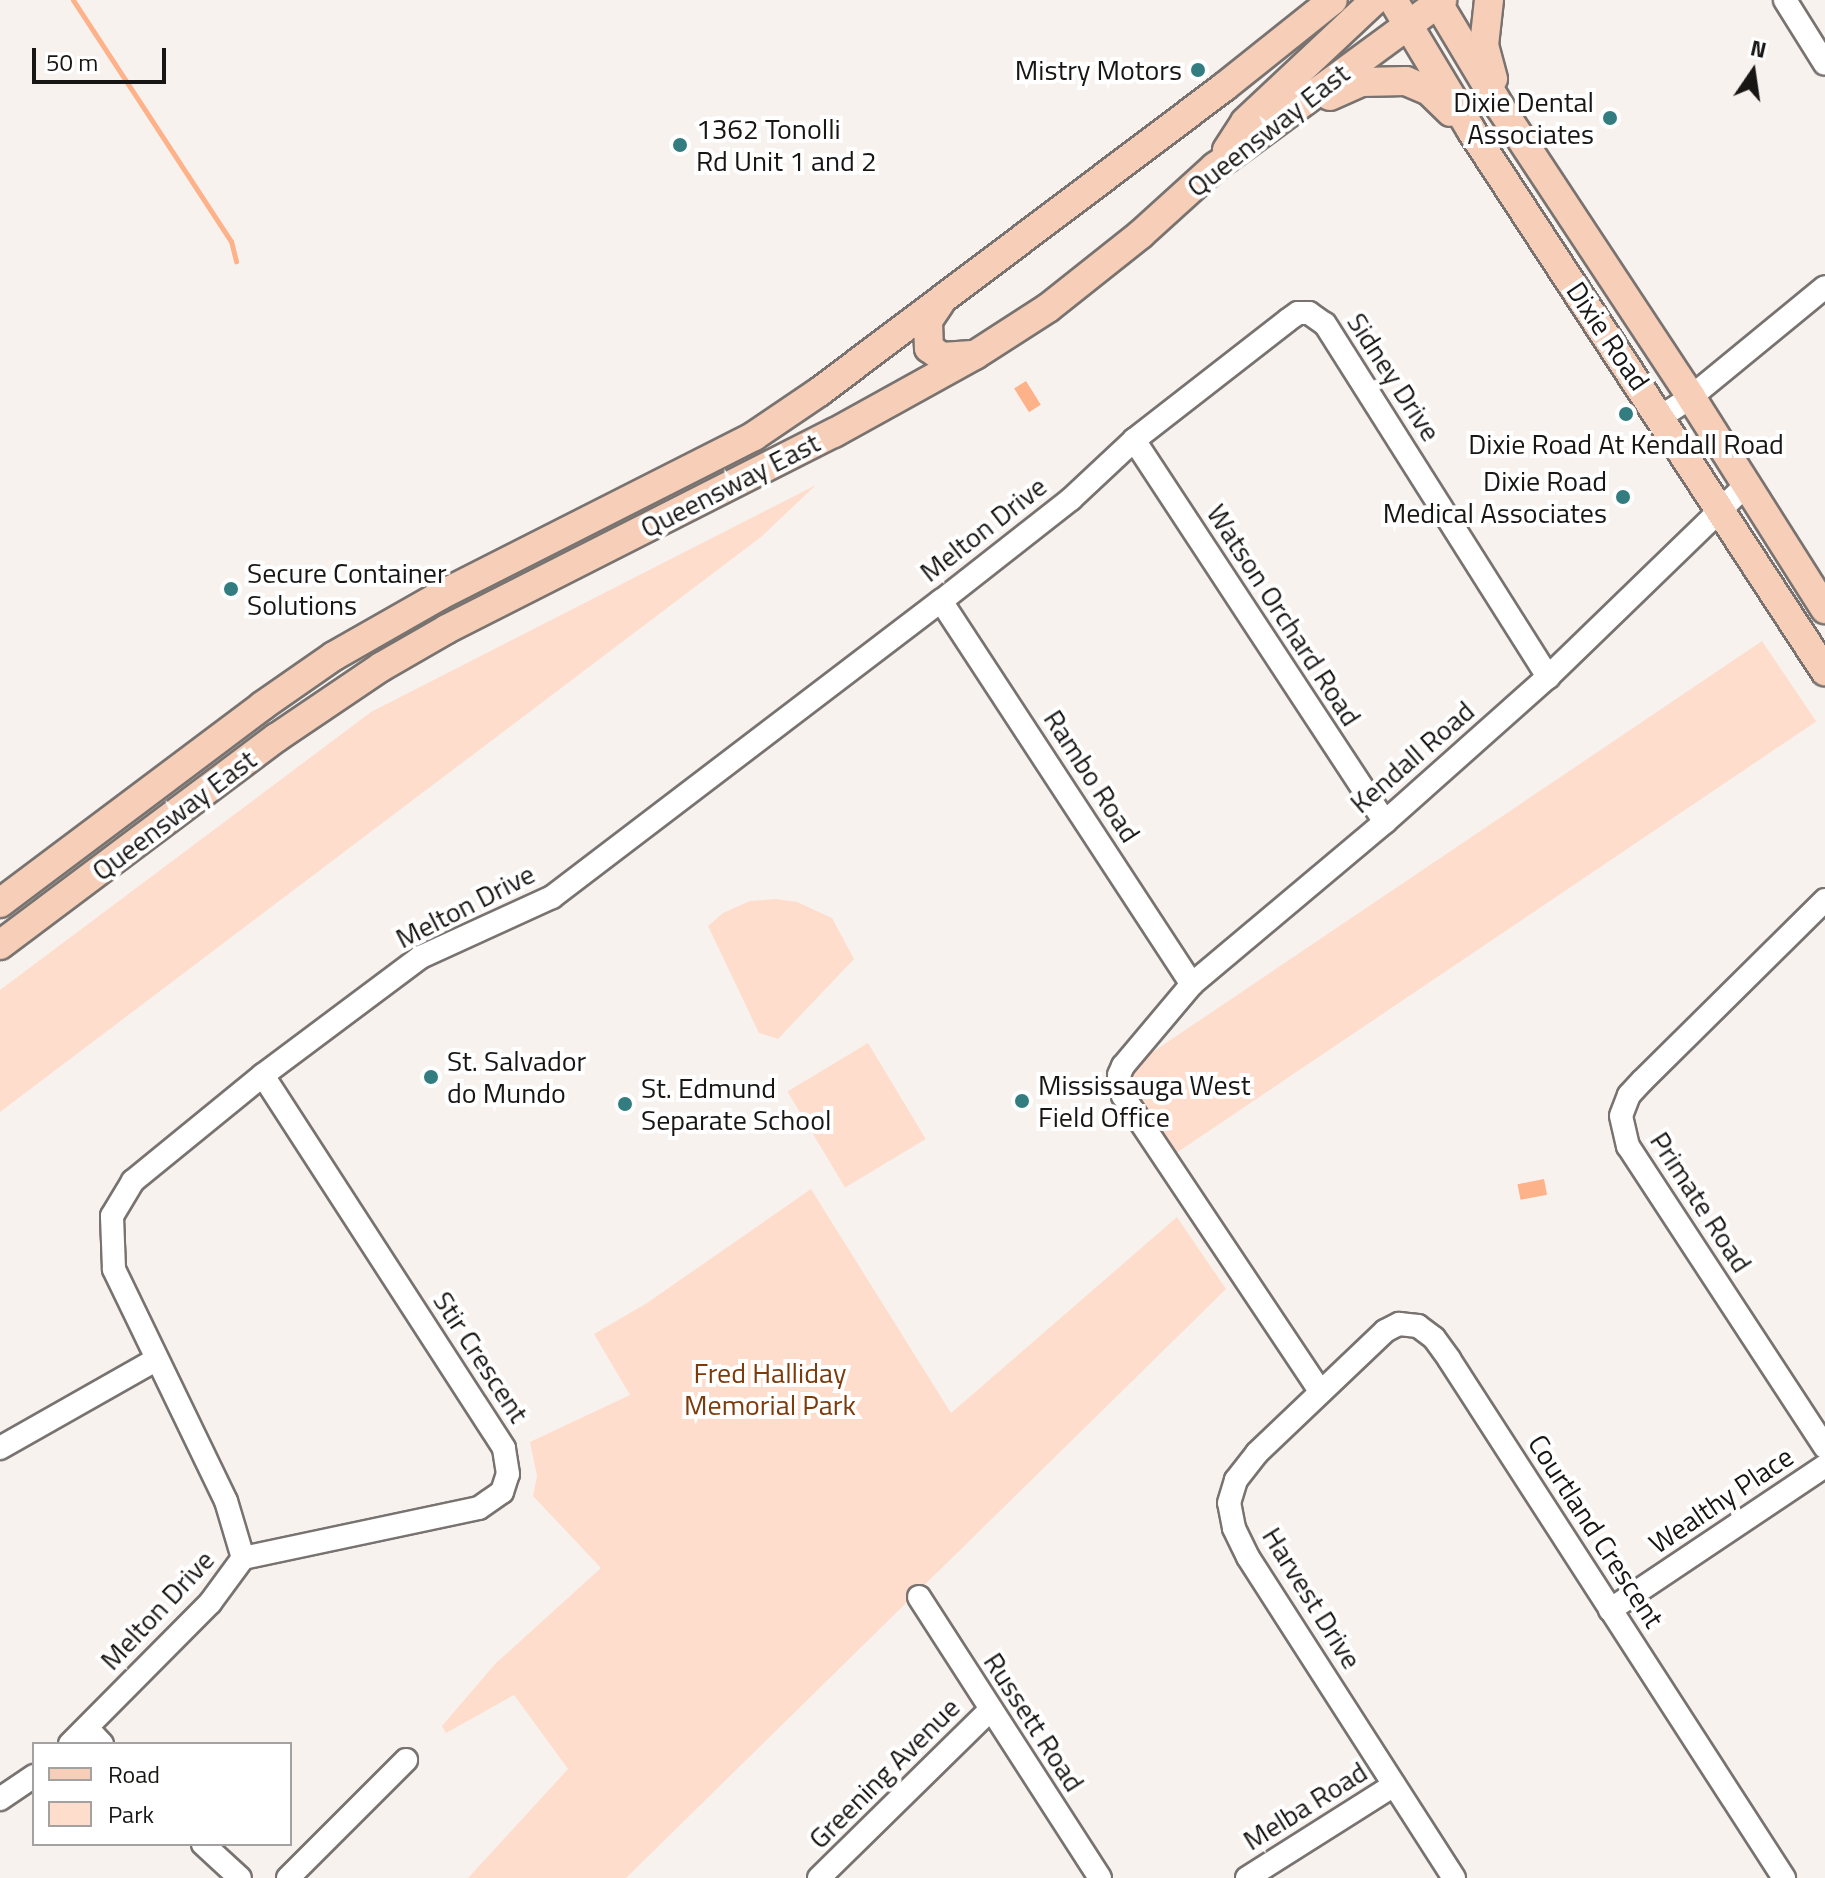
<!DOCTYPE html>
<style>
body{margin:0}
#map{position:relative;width:1825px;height:1878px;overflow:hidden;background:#f8f2ef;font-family:"Titillium Web",sans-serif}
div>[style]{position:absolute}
.green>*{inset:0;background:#feddcc;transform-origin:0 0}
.water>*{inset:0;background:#feb289;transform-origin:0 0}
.stream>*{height:5px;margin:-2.5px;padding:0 2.5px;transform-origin:2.5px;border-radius:2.5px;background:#feb289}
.roads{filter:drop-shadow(2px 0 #787370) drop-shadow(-2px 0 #787370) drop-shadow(0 2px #787370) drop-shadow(0 -2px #787370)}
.minor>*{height:22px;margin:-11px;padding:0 11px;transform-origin:11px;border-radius:11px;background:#fff}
.major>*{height:28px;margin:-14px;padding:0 14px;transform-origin:14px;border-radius:14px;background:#f7ceb7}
.dots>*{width:22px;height:22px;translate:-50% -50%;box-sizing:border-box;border:4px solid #fff;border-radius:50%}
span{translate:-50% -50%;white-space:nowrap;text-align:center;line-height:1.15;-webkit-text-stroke:8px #fff;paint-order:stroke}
.poi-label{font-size:28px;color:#181615}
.right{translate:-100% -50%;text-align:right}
.left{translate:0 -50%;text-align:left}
.street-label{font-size:28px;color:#181615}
.park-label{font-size:28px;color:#7d3a0a}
.legend{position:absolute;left:32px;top:1742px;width:260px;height:104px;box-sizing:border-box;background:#fff;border:2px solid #a3a2a1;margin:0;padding:10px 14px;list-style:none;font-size:24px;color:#181615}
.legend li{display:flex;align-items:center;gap:16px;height:40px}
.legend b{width:40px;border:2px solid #a3a2a1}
.north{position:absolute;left:1713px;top:32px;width:80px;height:80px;-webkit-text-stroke:6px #fff;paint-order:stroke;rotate:13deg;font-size:22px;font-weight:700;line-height:32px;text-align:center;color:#181615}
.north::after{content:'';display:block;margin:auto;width:28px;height:36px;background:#181615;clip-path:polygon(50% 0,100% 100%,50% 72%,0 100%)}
.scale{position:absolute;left:32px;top:48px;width:134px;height:36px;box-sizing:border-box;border:4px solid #181615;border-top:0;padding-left:10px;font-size:24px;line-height:28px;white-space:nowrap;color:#181615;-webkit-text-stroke:6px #fff;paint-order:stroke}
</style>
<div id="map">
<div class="green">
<div style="clip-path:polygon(816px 485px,761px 537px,0 1112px,0 990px,371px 712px)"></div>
<div style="left:1762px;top:641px;width:97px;height:780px;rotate:56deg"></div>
<div style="clip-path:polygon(776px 899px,797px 902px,832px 918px,854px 959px,778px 1039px,759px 1033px,708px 926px,723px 913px,750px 901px)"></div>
<div style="left:868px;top:1043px;width:112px;height:94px;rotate:59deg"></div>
<div style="clip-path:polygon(811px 1189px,951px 1413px,1177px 1217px,1226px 1289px,626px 1878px,468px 1878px,568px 1769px,514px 1695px,446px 1733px,442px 1726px,495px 1664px,601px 1568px,533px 1496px,537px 1476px,530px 1442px,630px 1395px,594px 1334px,647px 1303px)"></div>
</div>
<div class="water">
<div style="left:1026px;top:381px;width:28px;height:14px;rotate:58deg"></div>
<div style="left:1544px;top:1179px;width:16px;height:27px;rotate:79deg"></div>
</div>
<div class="stream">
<div style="left:73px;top:0;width:288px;rotate:56.8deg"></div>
<div style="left:231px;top:241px;width:21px;rotate:76deg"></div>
</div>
<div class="roads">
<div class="minor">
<div style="left:1785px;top:0;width:75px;rotate:58deg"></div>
<div style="left:1662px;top:416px;width:35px;rotate:-33deg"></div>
<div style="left:1691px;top:397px;width:173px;rotate:-39.4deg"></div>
<div style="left:1134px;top:440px;width:457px;rotate:56.7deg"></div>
<div style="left:941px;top:601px;width:458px;rotate:56.8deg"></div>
<div style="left:1825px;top:900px;width:257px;rotate:135.3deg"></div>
<div style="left:1642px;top:1081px;width:19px;rotate:133deg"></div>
<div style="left:1629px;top:1095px;width:22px;rotate:111deg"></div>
<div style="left:1621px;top:1116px;width:31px;rotate:77deg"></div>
<div style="left:1628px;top:1146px;width:360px;rotate:56.8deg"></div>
<div style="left:1320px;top:1391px;width:355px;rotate:-123.7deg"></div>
<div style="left:1123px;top:1096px;width:21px;rotate:-101deg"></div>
<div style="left:1119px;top:1075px;width:10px;rotate:-66deg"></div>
<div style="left:1123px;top:1066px;width:107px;rotate:-49.9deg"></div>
<div style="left:1192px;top:984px;width:252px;rotate:-40deg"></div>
<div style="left:1385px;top:822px;width:218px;rotate:-41.7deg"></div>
<div style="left:1548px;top:677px;width:277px;rotate:-44.1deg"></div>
<div style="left:0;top:1448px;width:180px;rotate:-29.5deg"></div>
<div style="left:243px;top:1558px;width:241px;rotate:-12deg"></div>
<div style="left:479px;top:1508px;width:28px;rotate:-35deg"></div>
<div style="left:502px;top:1492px;width:19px;rotate:-72deg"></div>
<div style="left:508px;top:1474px;width:26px;rotate:-99deg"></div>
<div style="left:504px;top:1448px;width:444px;rotate:-122.9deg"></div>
<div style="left:919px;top:1597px;width:334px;rotate:57.2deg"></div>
<div style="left:1610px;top:1610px;width:259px;rotate:-33.8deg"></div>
<div style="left:87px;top:1728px;width:22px;rotate:47deg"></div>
<div style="left:70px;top:1744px;width:199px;rotate:-45.2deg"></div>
<div style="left:210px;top:1603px;width:56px;rotate:-53.7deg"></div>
<div style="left:243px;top:1558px;width:59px;rotate:-106.6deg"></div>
<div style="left:226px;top:1501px;width:258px;rotate:-115.8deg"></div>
<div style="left:114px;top:1269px;width:53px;rotate:-92.2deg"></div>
<div style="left:112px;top:1216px;width:41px;rotate:-59deg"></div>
<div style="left:133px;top:1181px;width:168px;rotate:-39.2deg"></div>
<div style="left:263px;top:1075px;width:197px;rotate:-36.8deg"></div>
<div style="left:421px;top:957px;width:144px;rotate:-24.6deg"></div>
<div style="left:552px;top:897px;width:489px;rotate:-37.3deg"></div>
<div style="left:941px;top:601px;width:165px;rotate:-38.1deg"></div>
<div style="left:1071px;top:499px;width:86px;rotate:-43.1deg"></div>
<div style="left:1134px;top:440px;width:195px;rotate:-37.9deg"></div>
<div style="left:1288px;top:320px;width:12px;rotate:-35deg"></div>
<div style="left:1298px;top:313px;width:11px"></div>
<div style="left:1309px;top:313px;width:19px;rotate:35deg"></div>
<div style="left:1325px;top:324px;width:418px;rotate:57.7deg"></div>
<div style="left:0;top:1799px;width:41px;rotate:-34.1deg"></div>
<div style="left:203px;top:1844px;width:50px;rotate:42.6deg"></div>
<div style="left:288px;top:1878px;width:167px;rotate:-45deg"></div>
<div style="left:819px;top:1878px;width:240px;rotate:-44.5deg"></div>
<div style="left:1247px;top:1878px;width:174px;rotate:-32.3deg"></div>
<div style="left:1454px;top:1878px;width:381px;rotate:-122.7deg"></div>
<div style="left:1248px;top:1557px;width:32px;rotate:-116deg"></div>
<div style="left:1234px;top:1528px;width:25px;rotate:-101deg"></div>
<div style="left:1229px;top:1503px;width:24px;rotate:-73deg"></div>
<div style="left:1236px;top:1480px;width:34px;rotate:-52deg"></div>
<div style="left:1257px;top:1453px;width:177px;rotate:-43.6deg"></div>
<div style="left:1385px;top:1331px;width:16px;rotate:-27deg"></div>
<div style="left:1399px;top:1324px;width:19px;rotate:6deg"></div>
<div style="left:1418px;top:1326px;width:20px;rotate:37deg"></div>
<div style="left:1434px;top:1338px;width:26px;rotate:54deg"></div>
<div style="left:1449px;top:1359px;width:618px;rotate:57.16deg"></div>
</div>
<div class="major">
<div style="left:1393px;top:0;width:152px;rotate:59deg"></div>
<div style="left:1471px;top:130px;width:647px;rotate:56.8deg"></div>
<div style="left:1436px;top:0;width:125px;rotate:59.1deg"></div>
<div style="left:1500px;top:107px;width:347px;rotate:56.6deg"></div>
<div style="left:1691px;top:397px;width:251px;rotate:57.7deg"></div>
<div style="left:1489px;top:0;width:45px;rotate:96.3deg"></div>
<div style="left:1484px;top:45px;width:35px;rotate:75deg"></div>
<div style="left:1330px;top:96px;width:35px;rotate:-24deg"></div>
<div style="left:1362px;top:82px;width:44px;rotate:-1.3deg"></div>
<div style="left:1406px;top:81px;width:25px;rotate:23deg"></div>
<div style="left:1429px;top:91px;width:30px;rotate:44deg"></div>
<div style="left:1227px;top:150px;width:33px;rotate:-57deg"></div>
<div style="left:1245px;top:122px;width:178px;rotate:-43.2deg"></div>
<div style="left:940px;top:303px;width:22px;rotate:124deg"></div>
<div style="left:928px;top:321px;width:27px;rotate:88deg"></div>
<div style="left:929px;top:348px;width:16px;rotate:35deg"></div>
<div style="left:942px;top:357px;width:30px;rotate:-4deg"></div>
<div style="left:0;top:903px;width:328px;rotate:-36.9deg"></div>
<div style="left:262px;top:706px;width:88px;rotate:-34.8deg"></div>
<div style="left:334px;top:656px;width:123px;rotate:-29.7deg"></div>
<div style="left:441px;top:595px;width:351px;rotate:-26.9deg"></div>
<div style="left:754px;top:436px;width:78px;rotate:-34.1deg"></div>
<div style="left:819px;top:392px;width:507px;rotate:-36.98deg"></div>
<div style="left:1224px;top:87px;width:139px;rotate:-38.6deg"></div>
<div style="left:0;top:945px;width:345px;rotate:-36.9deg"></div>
<div style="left:276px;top:738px;width:127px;rotate:-34.1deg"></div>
<div style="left:381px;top:667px;width:76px;rotate:-29.9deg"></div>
<div style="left:447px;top:629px;width:434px;rotate:-26.9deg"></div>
<div style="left:834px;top:433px;width:161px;rotate:-29deg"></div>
<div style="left:975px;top:355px;width:87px;rotate:-32.8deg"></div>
<div style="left:1048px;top:308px;width:119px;rotate:-38.5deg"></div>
<div style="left:1141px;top:234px;width:100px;rotate:-42.2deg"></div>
<div style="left:1215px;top:167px;width:282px;rotate:-36.3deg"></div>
</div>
</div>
<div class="dots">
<div style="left:1198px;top:70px;background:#337c80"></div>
<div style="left:1610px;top:118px;background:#337c80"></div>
<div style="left:680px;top:145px;background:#337c80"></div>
<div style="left:1626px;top:414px;background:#337c80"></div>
<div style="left:1623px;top:497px;background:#337c80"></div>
<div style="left:231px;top:589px;background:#337c80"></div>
<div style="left:431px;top:1077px;background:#337c80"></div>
<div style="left:1022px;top:1101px;background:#337c80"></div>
<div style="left:625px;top:1104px;background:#337c80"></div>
</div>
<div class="poi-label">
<span class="right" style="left:1182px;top:70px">Mistry Motors</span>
<span class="right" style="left:1594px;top:118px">Dixie Dental<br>Associates</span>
<span class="left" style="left:696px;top:145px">1362 Tonolli<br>Rd Unit 1 and 2</span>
<span style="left:1626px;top:444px">Dixie Road At Kendall Road</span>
<span class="right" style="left:1607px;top:497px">Dixie Road<br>Medical Associates</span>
<span class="left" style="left:247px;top:589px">Secure Container<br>Solutions</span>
<span class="left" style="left:447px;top:1077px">St. Salvador<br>do Mundo</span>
<span class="left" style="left:1038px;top:1101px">Mississauga West<br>Field Office</span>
<span class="left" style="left:641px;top:1104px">St. Edmund<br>Separate School</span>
</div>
<div class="street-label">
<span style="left:1268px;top:130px;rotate:-38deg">Queensway East</span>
<span style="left:1608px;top:336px;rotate:56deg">Dixie Road</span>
<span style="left:1394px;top:377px;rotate:57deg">Sidney Drive</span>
<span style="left:730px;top:485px;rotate:-27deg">Queensway East</span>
<span style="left:983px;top:529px;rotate:-38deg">Melton Drive</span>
<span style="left:1284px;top:615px;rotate:57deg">Watson Orchard Road</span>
<span style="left:1412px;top:757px;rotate:-41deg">Kendall Road</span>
<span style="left:1092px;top:776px;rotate:57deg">Rambo Road</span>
<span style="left:174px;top:815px;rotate:-37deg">Queensway East</span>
<span style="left:465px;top:906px;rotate:-27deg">Melton Drive</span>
<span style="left:1701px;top:1202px;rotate:57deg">Primate Road</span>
<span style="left:481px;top:1357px;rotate:57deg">Stir Crescent</span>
<span style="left:1721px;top:1500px;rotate:-34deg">Wealthy Place</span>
<span style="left:1596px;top:1531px;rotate:57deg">Courtland Crescent</span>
<span style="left:1312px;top:1598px;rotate:58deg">Harvest Drive</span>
<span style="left:157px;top:1610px;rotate:-47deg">Melton Drive</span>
<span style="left:1034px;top:1722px;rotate:57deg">Russett Road</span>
<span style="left:884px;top:1773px;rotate:-45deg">Greening Avenue</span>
<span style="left:1305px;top:1806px;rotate:-32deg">Melba Road</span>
</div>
<div class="park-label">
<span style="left:770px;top:1389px">Fred Halliday<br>Memorial Park</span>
</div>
<ul class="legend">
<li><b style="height:10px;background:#f7ceb7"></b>Road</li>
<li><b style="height:22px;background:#feddcc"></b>Park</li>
</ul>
<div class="north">N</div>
<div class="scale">50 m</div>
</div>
